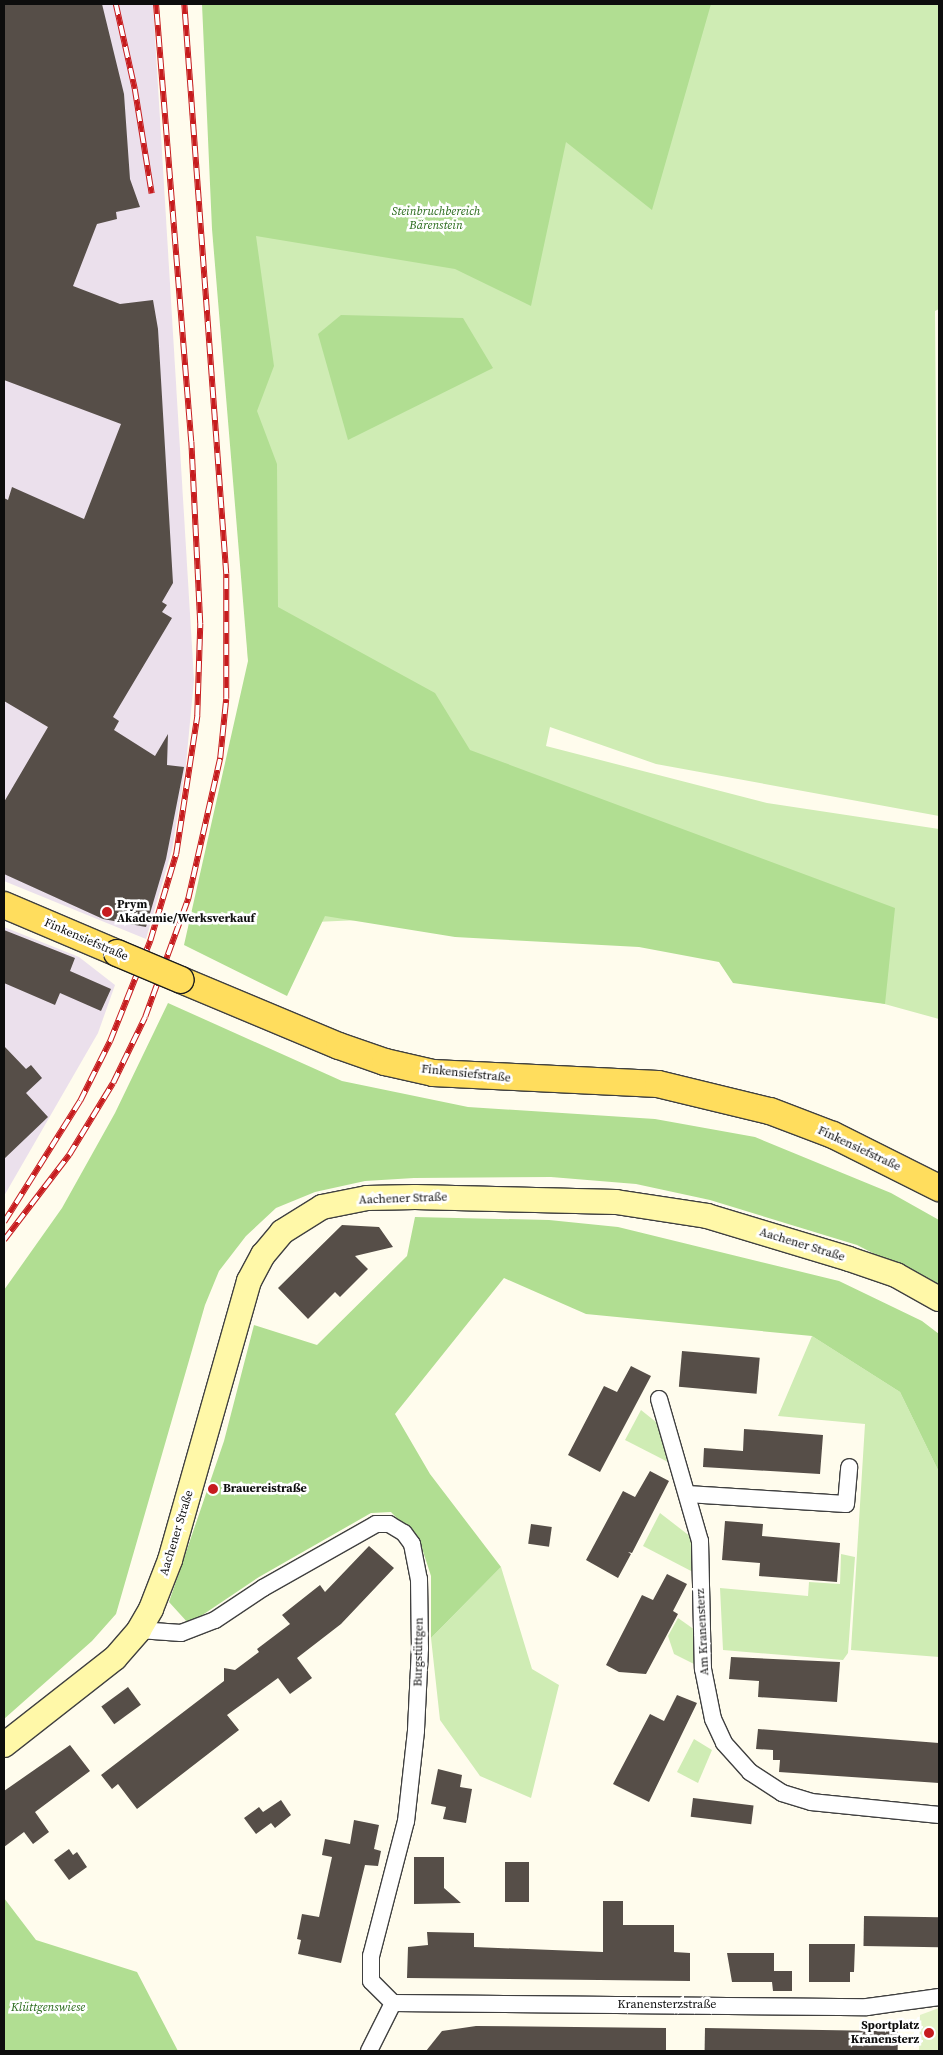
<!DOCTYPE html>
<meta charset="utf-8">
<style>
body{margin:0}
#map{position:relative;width:943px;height:2055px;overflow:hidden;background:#fffced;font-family:"Source Serif 4",serif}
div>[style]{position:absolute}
.industrial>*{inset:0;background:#ebe0ec}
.green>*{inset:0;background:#cfecb4}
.forest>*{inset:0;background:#b1de92}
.pitch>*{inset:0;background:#e2f2c6}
.building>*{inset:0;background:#564e48;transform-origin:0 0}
.roads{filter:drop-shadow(1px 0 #404040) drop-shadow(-1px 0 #404040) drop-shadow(0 1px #404040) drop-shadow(0 -1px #404040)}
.street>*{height:16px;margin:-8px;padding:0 8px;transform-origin:8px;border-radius:8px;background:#fff}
.secondary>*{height:24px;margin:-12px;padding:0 12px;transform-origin:12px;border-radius:12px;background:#fff8a8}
.primary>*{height:26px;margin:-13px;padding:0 13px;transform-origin:13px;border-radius:13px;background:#ffdd5d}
.rail>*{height:5.5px;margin-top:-2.75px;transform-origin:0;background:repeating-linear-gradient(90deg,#fff 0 11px,#c61c1e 0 22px);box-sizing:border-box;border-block:1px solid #c61c1e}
.bridges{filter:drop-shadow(1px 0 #1e1e1e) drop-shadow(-1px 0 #1e1e1e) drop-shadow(0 1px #1e1e1e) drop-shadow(0 -1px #1e1e1e)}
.primary-bridge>*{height:26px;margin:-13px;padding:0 13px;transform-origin:13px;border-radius:13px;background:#ffdd5d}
.dots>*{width:14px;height:14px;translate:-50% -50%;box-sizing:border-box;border:2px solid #fff;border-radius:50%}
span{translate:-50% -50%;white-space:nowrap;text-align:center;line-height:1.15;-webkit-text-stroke:5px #fff;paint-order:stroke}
.park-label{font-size:12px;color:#276919;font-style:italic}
.poi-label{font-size:12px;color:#0d0d0d;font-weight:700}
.left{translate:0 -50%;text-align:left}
.right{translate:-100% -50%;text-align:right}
.street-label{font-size:12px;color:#0d0d0d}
.frame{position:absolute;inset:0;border:5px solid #0d0d0d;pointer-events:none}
</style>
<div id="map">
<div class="industrial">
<div style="clip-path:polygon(4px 4px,153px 4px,194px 680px,186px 764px,172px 850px,146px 939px,4px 881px)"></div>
<div style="clip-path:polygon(4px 927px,79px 957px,115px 985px,98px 1033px,4px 1196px)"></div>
</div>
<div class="green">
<div style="clip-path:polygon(711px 4px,939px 4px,939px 309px,935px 311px,939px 816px,656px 764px,550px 727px,546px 746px,767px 803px,939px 829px,939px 1019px,710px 956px,472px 915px,315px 922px,251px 706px,222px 252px)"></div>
<div style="clip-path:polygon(812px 1336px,900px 1392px,939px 1472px,939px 1657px,851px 1650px,865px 1424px,778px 1416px)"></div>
<div style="clip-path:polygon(641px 1410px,656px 1422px,670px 1463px,625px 1440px)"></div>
<div style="clip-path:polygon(660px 1513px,691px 1537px,693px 1572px,643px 1546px)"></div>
<div style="clip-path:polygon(841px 1554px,855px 1557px,848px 1653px,843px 1660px,723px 1650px,720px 1588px,808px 1596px,809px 1582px,840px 1584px)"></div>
<div style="clip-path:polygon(501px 1567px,532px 1669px,559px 1685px,531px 1798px,480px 1776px,440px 1720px,431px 1638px)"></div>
<div style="clip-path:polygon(678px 1618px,695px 1630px,696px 1665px,674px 1654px,668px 1636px)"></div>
<div style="clip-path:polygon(694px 1739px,712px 1750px,698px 1783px,677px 1772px)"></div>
</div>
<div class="forest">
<div style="clip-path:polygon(202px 4px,711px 4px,652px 210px,566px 142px,531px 306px,455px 269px,256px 236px,274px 366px,257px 411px,277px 464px,278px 607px,435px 693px,470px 750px,895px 908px,885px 1004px,733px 983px,719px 962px,639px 947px,455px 937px,325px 916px,287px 996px,184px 945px,248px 661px,212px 229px)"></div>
<div style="clip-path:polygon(341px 315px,463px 318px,493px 368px,348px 440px,318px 334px)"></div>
<div style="clip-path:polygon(168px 1003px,342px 1081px,468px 1107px,655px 1119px,755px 1137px,891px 1193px,939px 1220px,939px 1287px,857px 1245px,710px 1200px,636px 1184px,551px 1177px,414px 1178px,365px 1181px,315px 1192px,276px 1208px,246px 1236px,219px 1271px,205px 1305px,116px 1614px,92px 1641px,4px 1719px,4px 1290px,62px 1208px,115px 1113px)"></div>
<div style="clip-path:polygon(415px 1217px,549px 1220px,618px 1227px,839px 1281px,922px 1321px,939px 1334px,939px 1472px,900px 1392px,812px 1336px,586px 1314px,504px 1278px,395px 1414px,430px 1474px,501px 1567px,431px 1638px,431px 1576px,420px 1542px,391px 1512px,371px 1513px,259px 1577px,189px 1624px,169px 1602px,224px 1441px,254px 1325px,317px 1345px,407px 1256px)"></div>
<div style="clip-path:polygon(4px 1898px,36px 1940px,137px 1972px,178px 2051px,4px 2051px)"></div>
</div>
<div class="pitch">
<div style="clip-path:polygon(939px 2008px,939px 2051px,919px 2051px,920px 2015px)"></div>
</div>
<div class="building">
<div style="clip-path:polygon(4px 4px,102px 4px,124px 94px,130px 179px,140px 207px,116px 212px,117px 219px,97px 224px,73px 286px,120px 304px,153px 300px,158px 329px,173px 583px,162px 602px,167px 605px,162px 612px,172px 618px,113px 717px,119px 721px,114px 730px,155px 756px,168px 734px,167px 765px,184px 767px,166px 859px,146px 927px,103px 919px,4px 874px,4px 802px,48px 727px,4px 701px,4px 498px,8px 500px,12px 487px,84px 519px,121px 424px,4px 380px)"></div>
<div style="clip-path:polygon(4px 930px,75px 958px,70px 971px,111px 989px,101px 1011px,60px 993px,55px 1005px,4px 983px)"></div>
<div style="clip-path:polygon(4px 1046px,26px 1069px,31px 1065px,42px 1078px,26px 1093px,48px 1117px,4px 1159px)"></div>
<div style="clip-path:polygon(342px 1225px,379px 1227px,393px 1247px,355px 1256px,368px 1269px,340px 1297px,335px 1292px,308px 1319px,278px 1288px)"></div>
<div style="left:682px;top:1351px;width:78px;height:36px;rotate:5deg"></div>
<div style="clip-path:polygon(631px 1366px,651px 1376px,600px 1472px,568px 1455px,604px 1386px,617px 1392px)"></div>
<div style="clip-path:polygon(744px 1429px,823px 1435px,820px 1474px,703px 1467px,704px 1448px,743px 1451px)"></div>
<div style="clip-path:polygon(650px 1471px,669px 1481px,632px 1553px,628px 1552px,631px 1554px,618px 1578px,586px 1560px,623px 1491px,635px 1497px)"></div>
<div style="clip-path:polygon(725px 1521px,763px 1524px,762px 1536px,840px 1543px,837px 1582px,759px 1576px,760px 1563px,722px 1560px)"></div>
<div style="left:531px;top:1524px;width:21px;height:20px;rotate:8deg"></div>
<div style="clip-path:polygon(369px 1546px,394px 1568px,341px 1624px,297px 1658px,312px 1678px,290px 1694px,278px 1678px,227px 1715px,239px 1730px,137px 1809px,118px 1784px,112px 1789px,101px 1775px,224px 1681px,224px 1668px,235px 1670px,259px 1652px,257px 1649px,290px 1624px,282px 1615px,320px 1585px,325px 1592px)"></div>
<div style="clip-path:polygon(667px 1574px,687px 1584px,673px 1611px,678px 1614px,646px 1674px,619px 1672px,606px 1665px,642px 1595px,653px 1600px)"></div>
<div style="clip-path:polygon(731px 1657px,840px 1662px,837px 1702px,758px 1697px,759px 1681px,729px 1679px)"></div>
<div style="left:128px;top:1687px;width:22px;height:33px;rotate:54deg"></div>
<div style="clip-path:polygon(677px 1695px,697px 1703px,649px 1802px,613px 1784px,650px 1714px,664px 1721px)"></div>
<div style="clip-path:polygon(758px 1729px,939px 1743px,939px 1783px,779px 1772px,780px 1760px,773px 1760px,773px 1750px,756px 1749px)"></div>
<div style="clip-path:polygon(70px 1745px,90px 1771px,35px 1812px,49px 1832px,33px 1844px,24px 1832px,4px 1847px,4px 1791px)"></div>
<div style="clip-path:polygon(438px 1769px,462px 1775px,460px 1787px,472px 1789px,466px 1823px,443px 1819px,446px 1807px,431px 1804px)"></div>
<div style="left:693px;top:1798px;width:61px;height:19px;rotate:7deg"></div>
<div style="clip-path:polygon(281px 1800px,291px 1815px,275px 1828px,271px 1823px,256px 1834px,244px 1818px,259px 1807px,263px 1812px)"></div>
<div style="clip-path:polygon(354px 1820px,379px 1825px,374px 1849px,381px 1851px,378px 1866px,365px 1865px,341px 1963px,298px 1954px,301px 1940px,297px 1939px,302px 1914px,319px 1917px,332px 1857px,322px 1855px,325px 1839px,350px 1844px)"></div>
<div style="clip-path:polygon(69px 1849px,73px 1855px,77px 1852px,87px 1867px,69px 1880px,54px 1860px)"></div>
<div style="clip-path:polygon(414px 1857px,444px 1857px,444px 1888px,461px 1903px,414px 1904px)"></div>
<div style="left:505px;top:1862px;width:24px;height:40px"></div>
<div style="clip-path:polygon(603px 1901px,623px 1901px,623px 1925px,674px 1925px,674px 1952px,690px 1953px,690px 1981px,407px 1978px,408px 1947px,428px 1945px,427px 1932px,474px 1933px,474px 1947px,603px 1952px)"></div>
<div style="left:864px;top:1916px;width:75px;height:30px;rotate:1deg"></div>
<div style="clip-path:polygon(809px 1944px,855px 1944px,854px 1972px,850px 1972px,850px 1982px,809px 1982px)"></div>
<div style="clip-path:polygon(727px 1953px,774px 1953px,774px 1971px,792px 1971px,792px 1991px,773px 1991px,772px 1982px,732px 1982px)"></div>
<div style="clip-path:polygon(476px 2026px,666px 2028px,666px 2051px,426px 2051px,442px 2031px)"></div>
<div style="left:705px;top:2028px;width:193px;height:23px;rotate:1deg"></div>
</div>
<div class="roads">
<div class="street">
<div style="left:659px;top:1399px;width:148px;rotate:73.9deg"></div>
<div style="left:700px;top:1541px;width:128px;rotate:88.7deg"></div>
<div style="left:703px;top:1669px;width:51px;rotate:78.7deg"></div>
<div style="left:713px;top:1719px;width:26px;rotate:65deg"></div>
<div style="left:724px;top:1743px;width:39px;rotate:48deg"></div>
<div style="left:750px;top:1772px;width:38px;rotate:33deg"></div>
<div style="left:782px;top:1793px;width:30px;rotate:17deg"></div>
<div style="left:811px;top:1802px;width:129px;rotate:5.8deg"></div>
<div style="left:687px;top:1494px;width:159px;rotate:3.6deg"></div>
<div style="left:846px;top:1504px;width:37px;rotate:-85deg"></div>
<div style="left:139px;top:1630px;width:42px;rotate:4.1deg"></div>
<div style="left:181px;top:1633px;width:36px;rotate:-21deg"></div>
<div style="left:215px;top:1620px;width:58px;rotate:-33.7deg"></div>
<div style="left:263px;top:1588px;width:130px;rotate:-29.5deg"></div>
<div style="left:376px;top:1524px;width:13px"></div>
<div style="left:389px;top:1524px;width:17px;rotate:31deg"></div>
<div style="left:404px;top:1533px;width:14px;rotate:54deg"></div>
<div style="left:412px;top:1544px;width:36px;rotate:79deg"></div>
<div style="left:419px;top:1579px;width:69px;rotate:89.2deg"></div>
<div style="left:420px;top:1648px;width:83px;rotate:92.8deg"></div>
<div style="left:416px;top:1731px;width:91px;rotate:96.3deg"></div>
<div style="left:406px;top:1821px;width:139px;rotate:104.5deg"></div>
<div style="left:371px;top:1956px;width:25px;rotate:90deg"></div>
<div style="left:371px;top:1981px;width:31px;rotate:45deg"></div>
<div style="left:393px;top:2003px;width:54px;rotate:116.6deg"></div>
<div style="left:393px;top:2003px;width:474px;rotate:0.5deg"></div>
<div style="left:867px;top:2007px;width:73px;rotate:-7.9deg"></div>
</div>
<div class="secondary">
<div style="left:4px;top:1745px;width:141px;rotate:-38.1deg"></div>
<div style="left:115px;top:1658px;width:37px;rotate:-49deg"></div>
<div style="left:139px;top:1630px;width:24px;rotate:-60deg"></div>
<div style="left:151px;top:1609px;width:53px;rotate:-68.8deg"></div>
<div style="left:170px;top:1560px;width:290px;rotate:-74.2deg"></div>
<div style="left:249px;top:1281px;width:30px;rotate:-62deg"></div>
<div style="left:263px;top:1255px;width:30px;rotate:-50deg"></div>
<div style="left:282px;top:1232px;width:47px;rotate:-32deg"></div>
<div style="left:322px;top:1207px;width:46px;rotate:-11.3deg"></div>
<div style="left:367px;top:1198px;width:48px;rotate:-1.2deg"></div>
<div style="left:415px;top:1197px;width:201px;rotate:1.4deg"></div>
<div style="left:616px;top:1202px;width:92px;rotate:8.7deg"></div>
<div style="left:707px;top:1216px;width:148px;rotate:16.8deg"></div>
<div style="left:849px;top:1259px;width:50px;rotate:18.8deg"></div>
<div style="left:896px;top:1275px;width:49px;rotate:29.2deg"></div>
</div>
<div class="primary">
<div style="left:4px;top:905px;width:123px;rotate:23deg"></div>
<div style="left:181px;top:980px;width:171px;rotate:22.7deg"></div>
<div style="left:339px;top:1046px;width:49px;rotate:19.2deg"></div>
<div style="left:385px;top:1062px;width:49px;rotate:12.9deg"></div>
<div style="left:433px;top:1073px;width:225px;rotate:2.8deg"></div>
<div style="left:658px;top:1084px;width:115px;rotate:13.6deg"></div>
<div style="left:770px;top:1111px;width:67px;rotate:20.9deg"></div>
<div style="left:833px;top:1135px;width:119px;rotate:26.6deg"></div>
</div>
</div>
<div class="rail">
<div style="left:116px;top:4px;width:87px;rotate:77.4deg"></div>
<div style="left:135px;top:89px;width:106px;rotate:80.8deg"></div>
<div style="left:4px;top:1222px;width:143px;rotate:-57.9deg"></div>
<div style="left:80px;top:1101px;width:67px;rotate:-63.4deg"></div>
<div style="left:110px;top:1041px;width:108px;rotate:-68.2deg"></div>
<div style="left:150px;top:941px;width:91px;rotate:-73.4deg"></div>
<div style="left:176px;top:854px;width:140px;rotate:-81.3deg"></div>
<div style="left:197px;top:716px;width:92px;rotate:-88.1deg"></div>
<div style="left:200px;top:624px;width:182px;rotate:-92.8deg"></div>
<div style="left:191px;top:442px;width:439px;rotate:-94.6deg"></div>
<div style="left:4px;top:1240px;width:107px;rotate:-52.6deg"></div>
<div style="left:69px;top:1155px;width:84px;rotate:-58.6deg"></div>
<div style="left:113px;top:1083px;width:73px;rotate:-64.1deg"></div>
<div style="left:145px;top:1017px;width:126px;rotate:-70deg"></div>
<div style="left:188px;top:899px;width:145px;rotate:-77.2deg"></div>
<div style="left:220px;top:758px;width:59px;rotate:-84.2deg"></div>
<div style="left:226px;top:699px;width:125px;rotate:-90deg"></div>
<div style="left:226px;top:574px;width:572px;rotate:-94.21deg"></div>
</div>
<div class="bridges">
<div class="primary-bridge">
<div style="left:117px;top:953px;width:69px;rotate:22.9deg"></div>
</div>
</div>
<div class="dots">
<div style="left:107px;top:912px;background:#c61c1e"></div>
<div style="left:213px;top:1489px;background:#c61c1e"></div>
<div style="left:929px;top:2033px;background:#c61c1e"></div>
</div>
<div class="park-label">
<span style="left:436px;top:219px">Steinbruchbereich<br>Bärenstein</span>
<span style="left:48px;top:2008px">Klüttgenswiese</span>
</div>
<div class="poi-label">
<span class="left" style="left:117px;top:912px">Prym<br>Akademie/Werksverkauf</span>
<span class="left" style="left:223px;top:1489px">Brauereistraße</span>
<span class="right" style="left:919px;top:2033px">Sportplatz<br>Kranensterz</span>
</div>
<div class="street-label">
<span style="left:86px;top:940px;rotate:23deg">Finkensiefstraße</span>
<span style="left:466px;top:1074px;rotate:6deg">Finkensiefstraße</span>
<span style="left:859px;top:1149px;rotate:25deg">Finkensiefstraße</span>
<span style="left:403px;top:1199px;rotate:-2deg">Aachener Straße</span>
<span style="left:802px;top:1245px;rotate:17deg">Aachener Straße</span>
<span style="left:177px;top:1533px;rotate:-73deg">Aachener Straße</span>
<span style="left:703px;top:1632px;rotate:-93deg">Am Kranensterz</span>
<span style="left:419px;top:1652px;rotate:-89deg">Burgstüttgen</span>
<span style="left:667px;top:2005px">Kranensterzstraße</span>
</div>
<div class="frame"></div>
</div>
